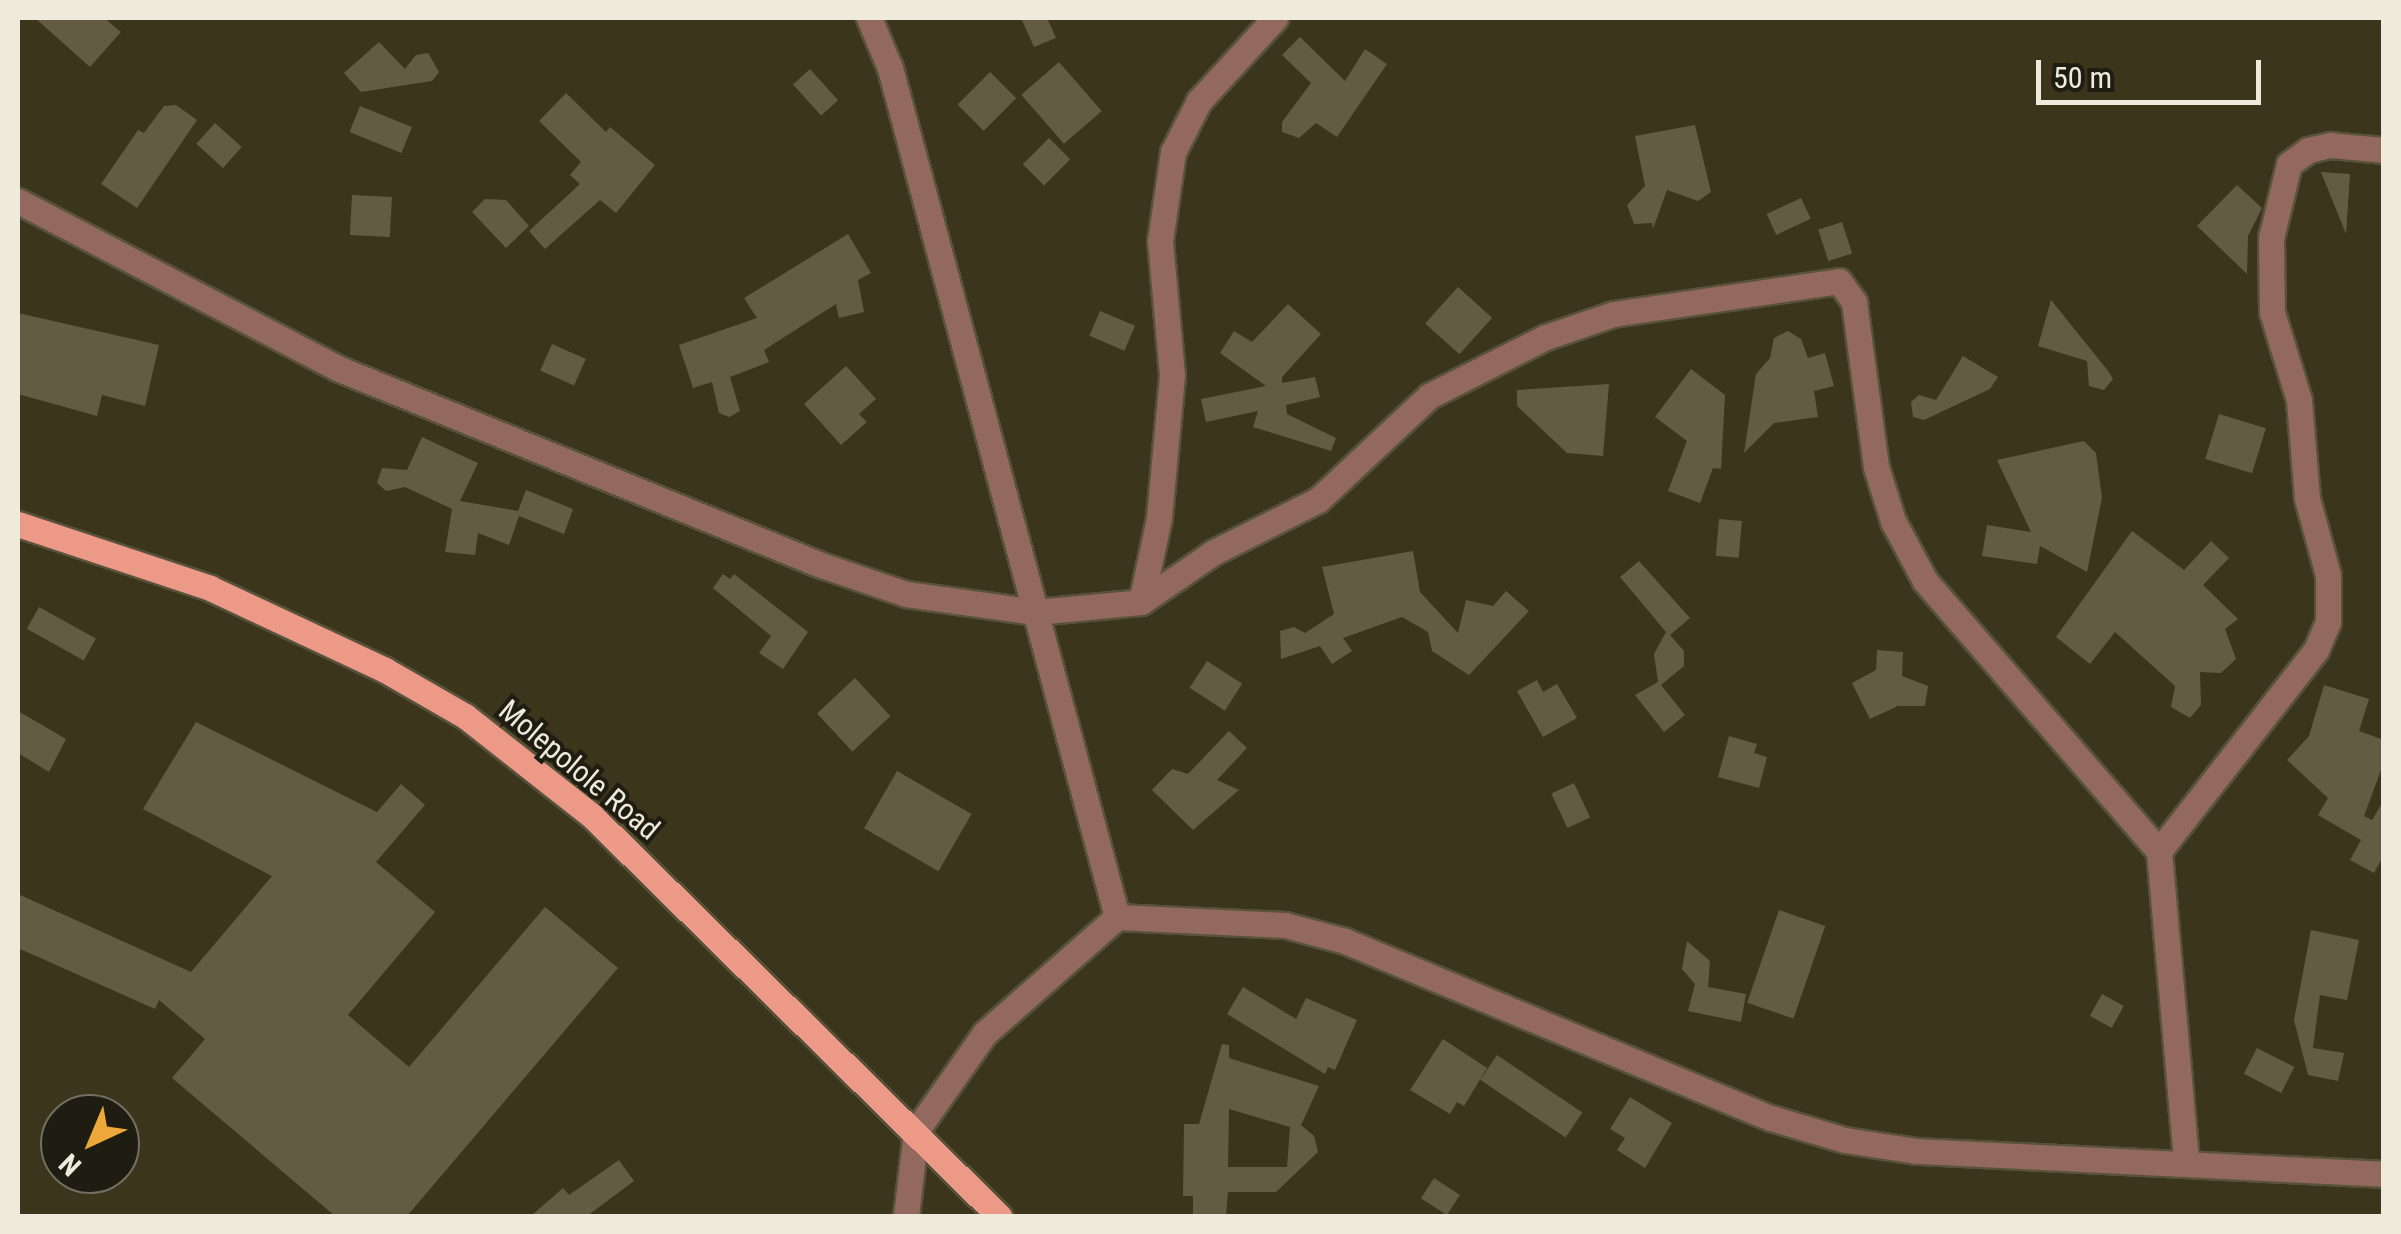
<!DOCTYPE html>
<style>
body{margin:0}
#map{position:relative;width:2401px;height:1234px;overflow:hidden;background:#3b351c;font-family:"Roboto Condensed",sans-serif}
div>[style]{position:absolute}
.building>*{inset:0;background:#635c43;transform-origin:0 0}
.roads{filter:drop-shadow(2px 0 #58523b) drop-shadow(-2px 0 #58523b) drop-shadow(0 2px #58523b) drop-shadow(0 -2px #58523b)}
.minor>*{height:25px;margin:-12.5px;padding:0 12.5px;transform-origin:12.5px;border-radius:12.5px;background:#92685f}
.major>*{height:25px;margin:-12.5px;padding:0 12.5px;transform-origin:12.5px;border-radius:12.5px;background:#ed9988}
span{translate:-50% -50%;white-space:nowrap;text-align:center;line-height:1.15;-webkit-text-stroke:8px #1f1c12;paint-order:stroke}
.street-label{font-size:30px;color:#eeebdc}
.frame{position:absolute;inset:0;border:20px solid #eeebdc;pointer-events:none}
.north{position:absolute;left:40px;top:1094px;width:100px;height:100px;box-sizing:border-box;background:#1f1c12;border:2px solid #726f63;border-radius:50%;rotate:224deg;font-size:28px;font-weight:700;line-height:40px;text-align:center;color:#eeebdc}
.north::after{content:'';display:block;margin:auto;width:35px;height:45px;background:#eca93a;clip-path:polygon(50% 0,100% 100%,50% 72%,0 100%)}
.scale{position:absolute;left:2036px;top:60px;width:225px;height:45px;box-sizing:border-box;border:5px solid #eeebdc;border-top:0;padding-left:12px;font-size:30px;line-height:35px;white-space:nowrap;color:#eeebdc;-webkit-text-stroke:8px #1f1c12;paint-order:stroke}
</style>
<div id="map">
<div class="building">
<div style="clip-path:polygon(35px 18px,104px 18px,121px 32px,90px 67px)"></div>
<div style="clip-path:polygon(1021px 18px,1047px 18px,1056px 38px,1034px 47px)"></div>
<div style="clip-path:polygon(1300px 37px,1345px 81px,1365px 49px,1387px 64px,1337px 137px,1316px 123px,1299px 138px,1282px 132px,1282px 122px,1311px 83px,1282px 55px)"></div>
<div style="clip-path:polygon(379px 42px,405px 69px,416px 55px,428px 53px,439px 72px,432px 81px,361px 92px,344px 73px)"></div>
<div style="left:1059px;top:62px;width:65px;height:50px;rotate:49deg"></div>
<div style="left:810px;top:69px;width:42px;height:23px;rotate:48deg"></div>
<div style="left:990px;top:72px;width:37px;height:46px;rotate:45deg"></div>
<div style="clip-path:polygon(566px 93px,606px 132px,610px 127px,655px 165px,616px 213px,600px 200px,545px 249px,529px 231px,580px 184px,570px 175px,581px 162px,539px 121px)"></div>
<div style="clip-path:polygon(176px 105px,197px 120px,137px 208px,101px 184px,138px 130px,144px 133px,164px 106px)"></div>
<div style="left:360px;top:106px;width:56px;height:28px;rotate:22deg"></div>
<div style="left:215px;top:123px;width:36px;height:28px;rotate:42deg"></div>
<div style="clip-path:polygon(1695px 125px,1711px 192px,1698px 201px,1667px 190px,1653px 229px,1652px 223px,1634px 224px,1627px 205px,1645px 186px,1635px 136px)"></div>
<div style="left:1049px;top:138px;width:30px;height:37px;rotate:45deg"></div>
<div style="clip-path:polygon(2321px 172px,2350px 174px,2346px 234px)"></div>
<div style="clip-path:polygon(2237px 185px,2262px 208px,2248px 236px,2247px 274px,2197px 226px)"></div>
<div style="left:352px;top:195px;width:40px;height:40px;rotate:3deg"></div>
<div style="left:1801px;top:198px;width:23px;height:38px;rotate:65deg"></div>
<div style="clip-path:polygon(485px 199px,506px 200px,529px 226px,506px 248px,472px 212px)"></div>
<div style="left:1842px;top:222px;width:33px;height:25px;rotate:72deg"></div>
<div style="clip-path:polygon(848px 234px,871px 273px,858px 280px,864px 312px,839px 318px,836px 304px,764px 350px,769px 362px,730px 377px,740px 411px,729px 417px,719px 413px,712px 382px,693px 388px,679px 345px,757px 318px,744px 298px)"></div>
<div style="left:1458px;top:287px;width:46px;height:49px;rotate:42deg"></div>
<div style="clip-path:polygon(2051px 300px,2109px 372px,2113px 379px,2104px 390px,2089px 386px,2087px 361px,2038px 346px)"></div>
<div style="clip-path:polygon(1288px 304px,1321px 334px,1282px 377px,1282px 383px,1315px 377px,1320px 397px,1286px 405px,1287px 414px,1336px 438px,1331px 451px,1253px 427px,1258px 411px,1206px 422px,1201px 399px,1266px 386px,1220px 353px,1234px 331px,1252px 342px)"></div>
<div style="left:1100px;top:311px;width:38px;height:27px;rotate:23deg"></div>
<div style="clip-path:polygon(18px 313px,159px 345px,145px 406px,102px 395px,97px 416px,18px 394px)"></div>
<div style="clip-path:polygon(1788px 331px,1801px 339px,1808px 358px,1825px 353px,1834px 386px,1814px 391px,1818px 417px,1774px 423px,1744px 453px,1756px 374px,1770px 358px,1774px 338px)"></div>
<div style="left:552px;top:344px;width:37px;height:29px;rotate:24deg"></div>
<div style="clip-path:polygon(1963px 356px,1998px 377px,1990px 389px,1924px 420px,1913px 417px,1911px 402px,1919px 395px,1936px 400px)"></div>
<div style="clip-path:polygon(846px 366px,876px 399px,859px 414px,867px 422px,841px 445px,804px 404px)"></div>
<div style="clip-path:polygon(1691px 369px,1725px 395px,1721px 469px,1713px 468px,1700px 503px,1668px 491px,1687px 441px,1655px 417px)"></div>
<div style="clip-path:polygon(1609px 384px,1603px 456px,1567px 453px,1517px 406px,1517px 390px)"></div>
<div style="left:2219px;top:414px;width:49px;height:47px;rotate:17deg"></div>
<div style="clip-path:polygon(422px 437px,478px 463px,460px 501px,518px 511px,526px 490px,573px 509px,564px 534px,519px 516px,509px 545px,478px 533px,475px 555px,445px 552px,452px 509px,405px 487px,386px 491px,377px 483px,382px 468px,407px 470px)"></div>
<div style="clip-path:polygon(2084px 441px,2096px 453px,2102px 498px,2087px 572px,2040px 546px,2037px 564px,1982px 556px,1987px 525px,2031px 532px,1997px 460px)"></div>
<div style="left:1719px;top:519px;width:23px;height:37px;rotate:5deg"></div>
<div style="clip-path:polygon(2132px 531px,2184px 570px,2211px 541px,2229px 558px,2203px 585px,2238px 619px,2225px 629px,2236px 659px,2221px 673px,2200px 672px,2201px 705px,2190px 718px,2171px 707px,2175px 686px,2115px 632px,2090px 664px,2056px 637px)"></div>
<div style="clip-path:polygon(1413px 551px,1420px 592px,1458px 633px,1466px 600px,1493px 606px,1506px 591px,1529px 611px,1469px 675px,1432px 651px,1428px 632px,1402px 617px,1343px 638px,1352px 651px,1332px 664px,1320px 646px,1281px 659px,1280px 631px,1294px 627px,1305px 633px,1334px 614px,1322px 567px)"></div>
<div style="clip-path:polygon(1639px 561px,1690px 618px,1670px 635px,1684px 651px,1684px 666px,1661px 685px,1685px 715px,1664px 732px,1635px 695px,1658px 682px,1654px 654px,1666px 632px,1620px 577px)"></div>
<div style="clip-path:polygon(723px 574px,730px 579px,734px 574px,808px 632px,783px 669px,759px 653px,771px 636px,713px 588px)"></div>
<div style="left:39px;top:607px;width:65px;height:25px;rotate:29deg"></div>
<div style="clip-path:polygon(1877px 650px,1903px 652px,1902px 676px,1928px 686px,1925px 706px,1898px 706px,1870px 719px,1852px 683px,1876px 670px)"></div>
<div style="left:1207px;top:661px;width:42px;height:32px;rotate:33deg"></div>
<div style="left:855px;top:678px;width:52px;height:52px;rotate:47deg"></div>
<div style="clip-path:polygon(1537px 680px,1543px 692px,1557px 684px,1577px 718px,1543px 737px,1517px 691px)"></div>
<div style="clip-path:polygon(2324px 685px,2369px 699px,2359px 731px,2384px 740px,2384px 762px,2364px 816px,2372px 820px,2384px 800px,2384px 855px,2374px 873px,2350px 860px,2361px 840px,2318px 815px,2328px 798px,2287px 760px,2309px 736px)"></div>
<div style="clip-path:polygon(18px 711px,66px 739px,49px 772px,18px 753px)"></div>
<div style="clip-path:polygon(196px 722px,377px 812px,401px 784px,425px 805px,376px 862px,435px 912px,348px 1015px,409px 1067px,545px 907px,618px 968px,407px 1216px,335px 1216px,172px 1078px,205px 1039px,159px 1000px,155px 1009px,18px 948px,18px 894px,191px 972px,272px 876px,143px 809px)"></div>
<div style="clip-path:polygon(1229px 731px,1247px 748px,1217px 780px,1239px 790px,1193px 830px,1152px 790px,1172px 769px,1188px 774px)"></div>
<div style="clip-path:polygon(1729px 736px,1757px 744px,1754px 753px,1767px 757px,1759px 788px,1718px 777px)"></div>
<div style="left:897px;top:771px;width:86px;height:66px;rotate:30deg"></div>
<div style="left:1574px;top:783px;width:38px;height:25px;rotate:65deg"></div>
<div style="left:1779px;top:910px;width:49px;height:98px;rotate:19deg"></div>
<div style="clip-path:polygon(2311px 930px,2359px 940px,2347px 1000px,2320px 995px,2313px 1048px,2344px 1053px,2338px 1081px,2308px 1075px,2294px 1020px)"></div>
<div style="clip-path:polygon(1687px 941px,1710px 961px,1708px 987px,1746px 994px,1741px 1022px,1688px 1011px,1695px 984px,1682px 969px)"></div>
<div style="clip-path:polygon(1243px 987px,1296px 1019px,1306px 998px,1357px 1020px,1335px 1070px,1328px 1067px,1325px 1074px,1227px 1014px)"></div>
<div style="left:2102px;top:994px;width:25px;height:25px;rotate:29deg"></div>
<div style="clip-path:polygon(1443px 1039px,1487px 1068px,1464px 1106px,1457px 1102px,1450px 1114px,1410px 1090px)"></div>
<div style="clip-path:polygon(evenodd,1222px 1044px,1229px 1045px,1229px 1058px,1319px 1086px,1301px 1125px,1314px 1136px,1318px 1152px,1276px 1192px,1228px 1192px,1226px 1216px,1193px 1216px,1193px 1196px,1183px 1196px,1184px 1124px,1199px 1124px,1222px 1044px,1229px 1109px,1290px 1127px,1287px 1167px,1228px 1167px,1229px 1109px)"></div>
<div style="left:2257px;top:1048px;width:42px;height:29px;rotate:27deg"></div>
<div style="left:1497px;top:1055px;width:103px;height:30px;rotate:34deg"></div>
<div style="clip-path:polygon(1630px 1097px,1672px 1123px,1645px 1168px,1617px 1150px,1625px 1138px,1610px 1129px)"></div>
<div style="clip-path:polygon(619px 1160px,634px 1181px,587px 1216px,531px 1216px,563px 1188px,569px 1195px)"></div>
<div style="left:1434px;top:1178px;width:31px;height:24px;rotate:33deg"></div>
</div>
<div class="roads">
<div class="minor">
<div style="left:869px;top:18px;width:54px;rotate:67.2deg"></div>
<div style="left:890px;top:68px;width:879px;rotate:75.03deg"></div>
<div style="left:1117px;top:917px;width:168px;rotate:2.7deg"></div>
<div style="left:1285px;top:925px;width:62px;rotate:14.9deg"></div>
<div style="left:1345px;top:941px;width:461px;rotate:22.6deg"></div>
<div style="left:1771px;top:1118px;width:77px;rotate:16.6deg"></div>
<div style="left:1845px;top:1140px;width:73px;rotate:8.7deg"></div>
<div style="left:1917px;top:1151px;width:468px;rotate:2.8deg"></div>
<div style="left:18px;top:201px;width:360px;rotate:27.6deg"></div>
<div style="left:337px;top:368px;width:523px;rotate:22.15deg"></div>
<div style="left:821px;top:565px;width:90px;rotate:18.8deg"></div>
<div style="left:906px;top:594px;width:131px;rotate:7.9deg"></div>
<div style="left:1036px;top:612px;width:105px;rotate:-5.4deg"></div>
<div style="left:1141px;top:602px;width:88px;rotate:-34.4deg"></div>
<div style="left:1214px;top:552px;width:116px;rotate:-26.6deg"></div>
<div style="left:1318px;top:500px;width:152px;rotate:-43.1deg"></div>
<div style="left:1429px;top:396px;width:131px;rotate:-26.8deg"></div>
<div style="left:1546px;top:337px;width:71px;rotate:-18.9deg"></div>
<div style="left:1613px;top:314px;width:228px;rotate:-8.3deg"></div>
<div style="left:1839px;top:281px;width:26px;rotate:54deg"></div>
<div style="left:1854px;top:302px;width:166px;rotate:82.4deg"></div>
<div style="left:1876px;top:467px;width:57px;rotate:72.5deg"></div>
<div style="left:1893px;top:521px;width:68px;rotate:61.9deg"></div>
<div style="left:1925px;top:581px;width:357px;rotate:49.1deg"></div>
<div style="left:2159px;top:851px;width:311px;rotate:85deg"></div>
<div style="left:1141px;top:602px;width:86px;rotate:-77.9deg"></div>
<div style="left:1159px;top:518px;width:144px;rotate:-84.8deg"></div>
<div style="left:1172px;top:375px;width:135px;rotate:-95.1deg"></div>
<div style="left:1160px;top:241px;width:90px;rotate:-81.7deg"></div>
<div style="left:1173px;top:152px;width:57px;rotate:-63deg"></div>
<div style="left:1199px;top:101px;width:113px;rotate:-47.5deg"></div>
<div style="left:2159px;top:851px;width:255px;rotate:-52deg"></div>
<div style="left:2316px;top:650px;width:30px;rotate:-67deg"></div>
<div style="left:2328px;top:622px;width:47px;rotate:-90deg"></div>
<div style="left:2328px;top:575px;width:80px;rotate:-105.3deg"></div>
<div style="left:2307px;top:498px;width:98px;rotate:-94.7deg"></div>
<div style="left:2299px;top:400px;width:92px;rotate:-107.1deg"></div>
<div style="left:2272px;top:312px;width:74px;rotate:-90.8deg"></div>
<div style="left:2271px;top:238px;width:76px;rotate:-76.3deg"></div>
<div style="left:2289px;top:164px;width:24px;rotate:-36deg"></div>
<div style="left:2308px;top:150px;width:23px;rotate:-13deg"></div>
<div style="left:2330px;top:145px;width:54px;rotate:5.3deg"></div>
<div style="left:906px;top:1216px;width:86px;rotate:-83.3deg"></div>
<div style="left:916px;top:1131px;width:120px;rotate:-54.9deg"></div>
<div style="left:985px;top:1033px;width:176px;rotate:-41.3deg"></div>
</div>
<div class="major">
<div style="left:18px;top:524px;width:202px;rotate:18.4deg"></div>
<div style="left:210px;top:588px;width:193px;rotate:25.1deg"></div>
<div style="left:385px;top:670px;width:92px;rotate:29.9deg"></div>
<div style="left:465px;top:716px;width:162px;rotate:38.2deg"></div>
<div style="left:592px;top:816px;width:571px;rotate:44.5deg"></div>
</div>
</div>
<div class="street-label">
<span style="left:579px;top:770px;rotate:40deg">Molepolole Road</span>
</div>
<div class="frame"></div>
<div class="north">N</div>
<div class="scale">50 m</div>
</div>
